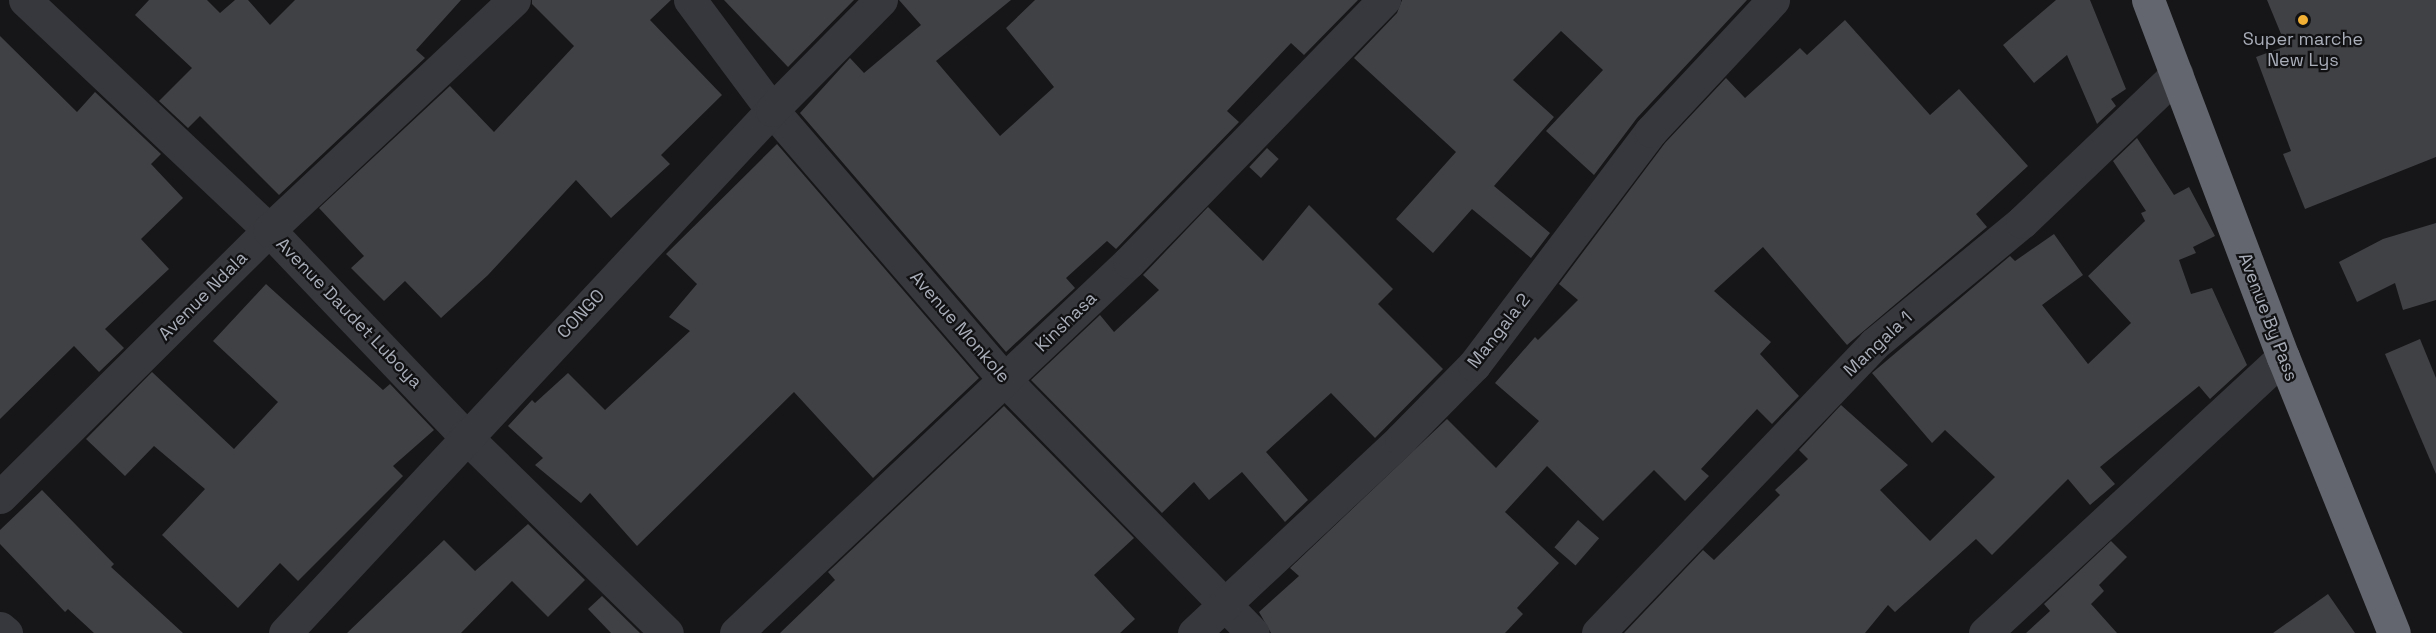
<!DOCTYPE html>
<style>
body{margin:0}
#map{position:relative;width:2436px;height:633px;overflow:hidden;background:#161618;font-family:"Space Grotesk",sans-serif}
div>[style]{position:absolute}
.building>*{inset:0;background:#404145;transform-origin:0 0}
.minor>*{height:33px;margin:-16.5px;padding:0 16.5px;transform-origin:16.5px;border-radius:16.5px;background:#37383d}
.highway>*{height:33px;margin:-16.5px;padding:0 16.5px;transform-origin:16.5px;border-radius:16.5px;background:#63666e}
.dots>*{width:16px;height:16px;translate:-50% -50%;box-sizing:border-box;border:3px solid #111113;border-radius:50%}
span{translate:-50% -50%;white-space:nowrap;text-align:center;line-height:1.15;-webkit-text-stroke:4.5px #111113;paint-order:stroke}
.poi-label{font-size:18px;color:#a8adb8}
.street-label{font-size:18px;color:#a8adb8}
</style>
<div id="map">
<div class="building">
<div style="clip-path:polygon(149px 0,207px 0,220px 13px,235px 0,248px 0,270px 25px,295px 0,461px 0,416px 50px,425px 58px,279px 195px,200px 116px,188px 128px,159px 101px,192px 68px,135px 15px)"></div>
<div style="clip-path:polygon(532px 0,671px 0,650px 20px,722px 95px,661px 155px,670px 164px,611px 218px,576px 180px,488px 275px,441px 318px,405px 281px,384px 301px,351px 268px,364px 256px,319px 208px,450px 86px,494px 132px,574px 46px,532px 4px)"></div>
<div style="clip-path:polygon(724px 0,854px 0,788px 67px)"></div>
<div style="clip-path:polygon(899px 0,1011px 0,936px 61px,1000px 136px,1054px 87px,1006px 28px,1035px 0,1358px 0,1304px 55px,1291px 43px,1227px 111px,1239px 122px,1116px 249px,1107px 241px,1066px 278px,1075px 288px,1006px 352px,800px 113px,850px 58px,864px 73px,921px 25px)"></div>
<div style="clip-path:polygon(1402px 0,1747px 0,1637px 118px,1594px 175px,1546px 131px,1603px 70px,1561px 31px,1513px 80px,1554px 117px,1494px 186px,1550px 233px,1531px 258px,1472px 209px,1433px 253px,1396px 219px,1456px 152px,1354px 58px,1397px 13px)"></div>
<div style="clip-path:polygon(2056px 0,2090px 0,2126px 89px,2111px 99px,2116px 106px,2097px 124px,2067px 55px,2034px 83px,2003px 45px)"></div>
<div style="clip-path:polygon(2267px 0,2436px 0,2436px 157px,2305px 209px,2283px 154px,2291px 151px,2256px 57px,2286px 46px)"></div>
<div style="clip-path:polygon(1845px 20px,1930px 115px,1959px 89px,2028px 166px,1976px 214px,1987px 227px,1847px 345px,1763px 247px,1714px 291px,1771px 342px,1760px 354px,1799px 396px,1772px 424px,1757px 409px,1701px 469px,1709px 476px,1685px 501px,1654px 470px,1603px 521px,1547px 466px,1505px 512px,1559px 563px,1517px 608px,1523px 614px,1505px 633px,1271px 633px,1259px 612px,1299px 576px,1290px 568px,1447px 419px,1496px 468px,1539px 421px,1495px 383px,1535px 337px,1538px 340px,1578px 300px,1559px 284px,1665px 143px,1726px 78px,1745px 98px,1800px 48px,1807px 55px)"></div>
<div style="clip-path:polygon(0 36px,77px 112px,95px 92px,161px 154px,151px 164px,183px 198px,141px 239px,169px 269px,105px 329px,124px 348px,99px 372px,74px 346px,0 419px)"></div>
<div style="clip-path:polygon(2137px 138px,2174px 195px,2189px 187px,2215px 236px,2193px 247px,2196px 253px,2179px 260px,2191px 294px,2212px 288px,2247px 365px,2210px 399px,2199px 386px,2100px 467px,2115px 484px,2090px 505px,2068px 479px,1992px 555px,1976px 539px,1895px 612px,1888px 605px,1865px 633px,1624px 633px,1703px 550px,1714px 560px,1780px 495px,1775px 490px,1808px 459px,1799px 450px,1841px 405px,1908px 465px,1880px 490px,1930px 541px,1995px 477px,1945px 430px,1932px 443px,1872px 373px,2010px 256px,2015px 261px,2054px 234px,2083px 275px,2042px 305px,2088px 364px,2131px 323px,2088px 276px,2145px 221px,2141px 213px,2146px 211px,2113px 161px)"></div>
<div style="clip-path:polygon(777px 144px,979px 378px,873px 478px,794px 392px,637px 546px,590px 493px,581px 503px,535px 465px,543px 458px,508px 426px,532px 400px,535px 403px,568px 373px,605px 410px,690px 331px,669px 317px,697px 284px,666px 254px)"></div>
<div style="left:1267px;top:148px;width:16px;height:26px;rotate:43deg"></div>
<div style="clip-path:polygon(1309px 205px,1393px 289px,1378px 304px,1443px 369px,1375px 438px,1331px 393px,1266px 452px,1308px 500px,1285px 522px,1242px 472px,1209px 500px,1194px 482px,1162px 513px,1031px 380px,1100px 315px,1114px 332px,1159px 290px,1143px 275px,1208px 207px,1263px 261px)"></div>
<div style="clip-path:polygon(2436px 223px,2436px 300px,2403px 310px,2395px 283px,2357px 302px,2339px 262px,2383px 239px)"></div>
<div style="clip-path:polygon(266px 284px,383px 390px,390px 384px,434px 430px,393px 466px,403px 476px,298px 581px,280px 563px,238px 608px,162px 535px,205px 489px,154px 446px,125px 476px,86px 439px,152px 372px,234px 449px,278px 402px,213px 341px)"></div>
<div style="clip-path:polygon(2420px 339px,2436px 378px,2436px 474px,2385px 354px)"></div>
<div style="clip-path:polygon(1004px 406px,1134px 538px,1094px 575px,1135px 619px,1120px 633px,780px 633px,835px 580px,828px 572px)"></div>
<div style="clip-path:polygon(42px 490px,114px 564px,111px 567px,183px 633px,94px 633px,68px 609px,65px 612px,0 544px,0 530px)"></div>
<div style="left:1578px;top:520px;width:28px;height:36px;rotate:41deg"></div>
<div style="clip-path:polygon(528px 524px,585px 580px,548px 617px,512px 581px,461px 633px,347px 633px,444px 540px,475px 571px)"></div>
<div style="clip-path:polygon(2111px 541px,2127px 557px,2099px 585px,2104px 591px,2091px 604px,2117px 633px,2026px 633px,2050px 611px,2044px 604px)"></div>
<div style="clip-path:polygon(2328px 594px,2355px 633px,2273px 633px)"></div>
<div style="clip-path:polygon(602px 596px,640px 633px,611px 633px,588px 609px)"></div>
</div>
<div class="minor">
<div style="left:25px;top:0;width:335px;rotate:43.3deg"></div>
<div style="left:269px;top:230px;width:284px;rotate:46.4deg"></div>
<div style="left:465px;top:436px;width:282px;rotate:44.3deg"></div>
<div style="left:690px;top:0;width:137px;rotate:53.3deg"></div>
<div style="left:772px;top:110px;width:357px;rotate:49.2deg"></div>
<div style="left:1005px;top:380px;width:354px;rotate:45.6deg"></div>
<div style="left:0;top:497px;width:379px;rotate:-44.8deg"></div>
<div style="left:269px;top:230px;width:336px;rotate:-43.2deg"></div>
<div style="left:0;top:628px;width:8px;rotate:40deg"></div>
<div style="left:285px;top:633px;width:715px;rotate:-47.04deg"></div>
<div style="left:772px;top:110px;width:155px;rotate:-45.3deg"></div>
<div style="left:736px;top:633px;width:540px;rotate:-43.35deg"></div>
<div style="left:1129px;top:262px;width:366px;rotate:-45.8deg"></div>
<div style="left:1194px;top:633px;width:284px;rotate:-43.1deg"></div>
<div style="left:1401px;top:439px;width:104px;rotate:-45.4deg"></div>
<div style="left:1474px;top:365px;width:293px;rotate:-52.9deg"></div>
<div style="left:1651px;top:131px;width:179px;rotate:-47deg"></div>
<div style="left:1598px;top:633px;width:400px;rotate:-46.3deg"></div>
<div style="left:1874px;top:344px;width:192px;rotate:-39.5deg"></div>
<div style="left:2022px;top:222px;width:214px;rotate:-43.7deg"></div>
<div style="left:1985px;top:633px;width:406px;rotate:-42.8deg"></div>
</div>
<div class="highway">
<div style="left:2148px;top:0;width:382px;rotate:69.3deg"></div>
<div style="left:2283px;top:357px;width:297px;rotate:68.1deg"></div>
</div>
<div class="dots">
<div style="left:2303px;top:20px;background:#f2b134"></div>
</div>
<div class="poi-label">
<span style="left:2303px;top:50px">Super marche<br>New Lys</span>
</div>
<div class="street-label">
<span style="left:203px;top:296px;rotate:-45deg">Avenue Ndala</span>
<span style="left:349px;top:313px;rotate:46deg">Avenue Daudet Luboya</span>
<span style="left:581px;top:314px;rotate:-47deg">CONGO</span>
<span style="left:2268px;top:317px;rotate:69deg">Avenue By Pass</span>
<span style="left:1066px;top:322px;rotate:-44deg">Kinshasa</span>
<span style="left:960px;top:327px;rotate:49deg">Avenue Monkole</span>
<span style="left:1499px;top:331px;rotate:-52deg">Mangala 2</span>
<span style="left:1878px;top:344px;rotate:-43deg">Mangala 1</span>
</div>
</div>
